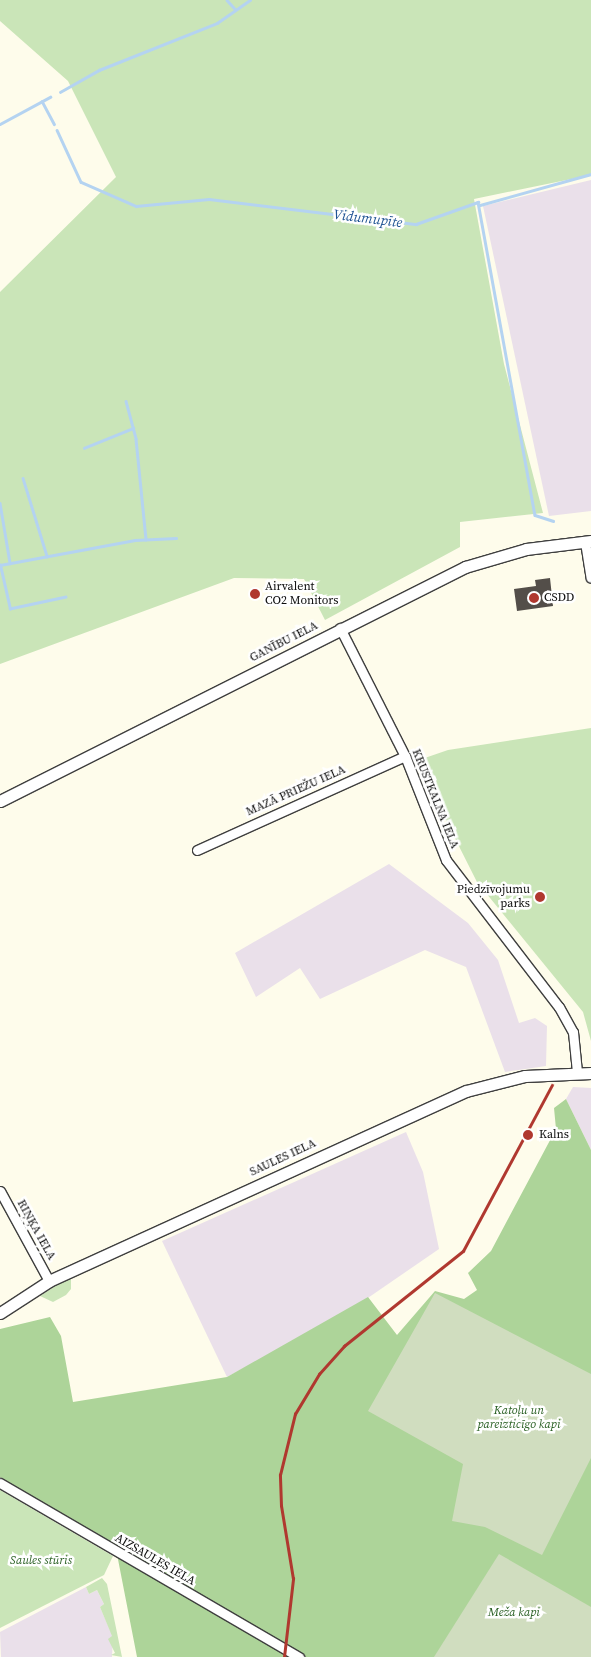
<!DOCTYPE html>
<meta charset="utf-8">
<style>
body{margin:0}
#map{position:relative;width:591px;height:1657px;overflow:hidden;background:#fefceb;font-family:"Source Serif 4",serif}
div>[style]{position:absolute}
.industrial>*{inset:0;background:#eae0ea}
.green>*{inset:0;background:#cae5b8}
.forest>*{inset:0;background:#add499}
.cemetery>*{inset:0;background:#d0ddbf}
.stream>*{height:2.5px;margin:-1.25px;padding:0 1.25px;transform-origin:1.25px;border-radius:1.25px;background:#b4d3f1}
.building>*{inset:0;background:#534e49}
.roads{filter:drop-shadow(1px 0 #3f3f3f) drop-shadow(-1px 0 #3f3f3f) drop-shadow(0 1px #3f3f3f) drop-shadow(0 -1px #3f3f3f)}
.minor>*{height:9px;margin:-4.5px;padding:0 4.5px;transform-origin:4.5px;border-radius:4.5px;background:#fff}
.tertiary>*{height:11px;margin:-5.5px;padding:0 5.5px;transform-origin:5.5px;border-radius:5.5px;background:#fff}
.rail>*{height:2.5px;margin:-1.25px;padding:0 1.25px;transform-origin:1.25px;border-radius:1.25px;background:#b0382f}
.dots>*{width:14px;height:14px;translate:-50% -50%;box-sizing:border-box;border:2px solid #fff;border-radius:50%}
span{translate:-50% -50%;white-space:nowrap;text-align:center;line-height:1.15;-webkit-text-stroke:5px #fff;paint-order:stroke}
.poi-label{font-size:12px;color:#0c0c0c}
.left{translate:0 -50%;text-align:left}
.right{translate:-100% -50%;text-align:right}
.street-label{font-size:12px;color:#0c0c0c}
.park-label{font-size:12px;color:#275e21;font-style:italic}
.water-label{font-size:14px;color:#1f5393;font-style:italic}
</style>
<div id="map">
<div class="industrial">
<div style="clip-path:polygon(591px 180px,591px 511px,549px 516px,483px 206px)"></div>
<div style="clip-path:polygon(389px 864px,468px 923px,498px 960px,519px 1023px,535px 1018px,547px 1026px,546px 1066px,505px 1072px,466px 967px,425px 950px,320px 999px,300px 968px,256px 997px,235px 953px)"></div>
<div style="clip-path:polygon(573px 1087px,591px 1088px,591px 1150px,566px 1099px)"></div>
<div style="clip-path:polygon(406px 1132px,423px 1172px,439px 1249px,346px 1313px,227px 1377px,162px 1241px)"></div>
<div style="clip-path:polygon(86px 1587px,89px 1594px,97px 1590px,104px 1604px,100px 1607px,113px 1637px,112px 1657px,1px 1657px,0 1632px)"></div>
</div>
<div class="green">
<div style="clip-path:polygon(0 0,591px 0,591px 175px,474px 199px,504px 364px,543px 513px,460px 522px,460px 547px,325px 620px,304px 579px,234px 578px,0 664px,0 292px,116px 177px,68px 81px,0 21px)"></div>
<div style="clip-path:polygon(591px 728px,591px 1041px,583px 1012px,477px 882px,416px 761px,448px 750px)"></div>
<div style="clip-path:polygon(71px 1276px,71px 1289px,66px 1295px,53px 1302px,40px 1296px)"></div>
<div style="clip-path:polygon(0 1490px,113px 1556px,104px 1575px,0 1628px)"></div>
<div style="clip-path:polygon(102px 1578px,107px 1584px,122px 1657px,111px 1655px,115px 1653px,108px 1639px,112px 1636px,100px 1607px,104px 1604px,97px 1590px,89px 1594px,86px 1587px)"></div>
</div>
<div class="forest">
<div style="clip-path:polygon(566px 1099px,591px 1150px,591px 1657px,137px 1657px,115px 1544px,0 1477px,0 1329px,50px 1317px,61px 1336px,73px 1402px,227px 1377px,368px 1297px,397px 1335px,435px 1291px,464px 1299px,477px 1290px,468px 1273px,491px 1251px,556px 1129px,554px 1108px)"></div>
</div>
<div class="cemetery">
<div style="clip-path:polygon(435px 1293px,591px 1374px,591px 1458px,542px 1555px,485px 1527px,452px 1521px,463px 1464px,368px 1411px)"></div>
<div style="clip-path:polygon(499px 1554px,591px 1607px,591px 1657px,434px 1657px)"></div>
</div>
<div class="stream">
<div style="left:227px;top:0;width:12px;rotate:48deg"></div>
<div style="left:60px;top:92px;width:45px;rotate:-29.4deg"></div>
<div style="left:99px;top:70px;width:127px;rotate:-21.7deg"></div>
<div style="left:217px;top:23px;width:40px;rotate:-34.9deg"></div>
<div style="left:42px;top:101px;width:26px;rotate:62deg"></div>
<div style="left:0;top:124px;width:57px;rotate:-28.4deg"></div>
<div style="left:57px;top:130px;width:57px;rotate:65.2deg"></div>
<div style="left:81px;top:182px;width:60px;rotate:23.6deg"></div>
<div style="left:136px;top:206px;width:73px;rotate:-5.5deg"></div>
<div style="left:209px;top:199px;width:209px;rotate:6.9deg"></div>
<div style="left:416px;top:224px;width:66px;rotate:-19.5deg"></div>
<div style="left:478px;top:202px;width:318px;rotate:79.7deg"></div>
<div style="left:535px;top:515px;width:19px;rotate:18deg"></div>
<div style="left:480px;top:205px;width:115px;rotate:-15.6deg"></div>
<div style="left:126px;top:401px;width:39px;rotate:75deg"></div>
<div style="left:136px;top:439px;width:101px;rotate:84.3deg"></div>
<div style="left:84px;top:448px;width:53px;rotate:-22.2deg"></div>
<div style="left:23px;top:478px;width:82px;rotate:72.9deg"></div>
<div style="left:0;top:503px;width:61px;rotate:80.5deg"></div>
<div style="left:66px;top:597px;width:57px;rotate:167.9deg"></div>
<div style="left:10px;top:609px;width:45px;rotate:-102.8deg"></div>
<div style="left:0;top:565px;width:137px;rotate:-10.5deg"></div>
<div style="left:135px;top:540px;width:41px;rotate:-2.8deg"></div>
</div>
<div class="building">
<div style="clip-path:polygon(550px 578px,553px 606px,517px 611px,514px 589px,536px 586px,535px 580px)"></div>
</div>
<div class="roads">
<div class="minor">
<div style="left:585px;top:542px;width:36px;rotate:81deg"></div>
<div style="left:340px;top:628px;width:144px;rotate:63.1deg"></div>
<div style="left:405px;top:756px;width:112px;rotate:68.5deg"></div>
<div style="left:446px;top:860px;width:185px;rotate:52.5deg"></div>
<div style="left:559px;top:1007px;width:29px;rotate:61deg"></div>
<div style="left:573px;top:1032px;width:40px;rotate:84.3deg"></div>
<div style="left:197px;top:850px;width:228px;rotate:-24.3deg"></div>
<div style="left:0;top:1191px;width:102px;rotate:61.4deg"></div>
<div style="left:0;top:1483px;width:346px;rotate:30.2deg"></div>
</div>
<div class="tertiary">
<div style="left:0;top:801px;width:521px;rotate:-26.71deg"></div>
<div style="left:465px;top:567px;width:64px;rotate:-16.4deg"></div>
<div style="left:526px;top:549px;width:65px;rotate:-7deg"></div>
<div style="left:0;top:1313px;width:59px;rotate:-33.1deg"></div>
<div style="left:49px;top:1281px;width:458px;rotate:-24.5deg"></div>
<div style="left:466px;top:1091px;width:61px;rotate:-14.3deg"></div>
<div style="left:525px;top:1076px;width:66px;rotate:-2.6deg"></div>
</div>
</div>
<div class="rail">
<div style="left:284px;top:1657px;width:79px;rotate:-83.4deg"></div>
<div style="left:293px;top:1579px;width:74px;rotate:-99.3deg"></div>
<div style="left:281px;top:1506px;width:31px;rotate:-92deg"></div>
<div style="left:280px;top:1475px;width:63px;rotate:-76.2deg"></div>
<div style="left:295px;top:1414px;width:47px;rotate:-59deg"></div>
<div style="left:319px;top:1374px;width:38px;rotate:-48deg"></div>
<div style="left:344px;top:1346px;width:152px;rotate:-38.6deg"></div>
<div style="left:463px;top:1251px;width:188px;rotate:-61.8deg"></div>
</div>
<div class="dots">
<div style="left:255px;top:594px;background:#b0382f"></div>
<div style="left:534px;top:598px;background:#b0382f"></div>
<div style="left:540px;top:897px;background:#b0382f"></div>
<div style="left:528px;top:1135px;background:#b0382f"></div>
</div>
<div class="poi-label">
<span class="left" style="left:265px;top:594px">Airvalent<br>CO2 Monitors</span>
<span class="left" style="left:544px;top:598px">CSDD</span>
<span class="right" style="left:530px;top:897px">Piedzīvojumu<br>parks</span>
<span class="left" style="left:539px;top:1135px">Kalns</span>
</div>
<div class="street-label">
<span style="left:284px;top:642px;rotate:-27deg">GANĪBU IELA</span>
<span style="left:296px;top:791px;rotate:-24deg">MAZĀ PRIEŽU IELA</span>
<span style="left:435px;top:799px;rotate:68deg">KRUSTKALNA IELA</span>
<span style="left:283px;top:1158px;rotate:-25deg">SAULES IELA</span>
<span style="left:36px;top:1230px;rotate:61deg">RIŅĶA IELA</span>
<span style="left:155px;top:1560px;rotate:30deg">AIZSAULES IELA</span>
</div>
<div class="park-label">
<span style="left:519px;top:1418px">Katoļu un<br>pareizticīgo kapi</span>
<span style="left:41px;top:1561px">Saules stūris</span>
<span style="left:514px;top:1613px">Meža kapi</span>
</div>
<div class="water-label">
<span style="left:368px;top:218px;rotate:7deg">Vidumupīte</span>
</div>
</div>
